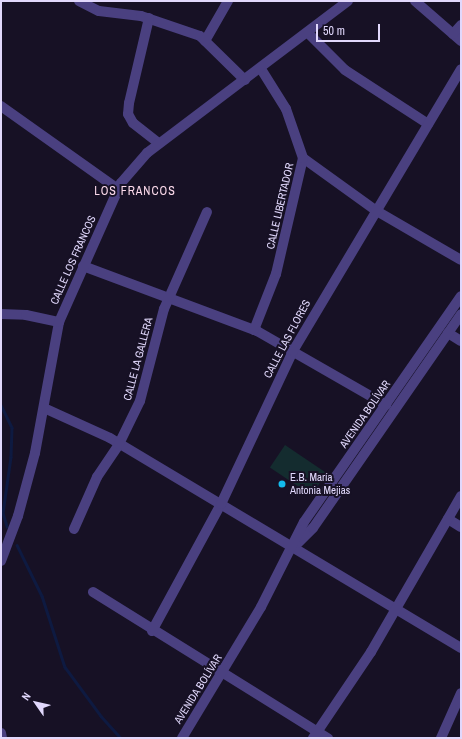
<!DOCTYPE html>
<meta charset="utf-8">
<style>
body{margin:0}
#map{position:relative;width:462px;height:739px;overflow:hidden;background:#171125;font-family:"Archivo Narrow",sans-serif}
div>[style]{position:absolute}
.green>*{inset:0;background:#142c2f;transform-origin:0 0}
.stream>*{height:2.5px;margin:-1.25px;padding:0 1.25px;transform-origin:1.25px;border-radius:1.25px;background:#0e1a41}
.minor>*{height:10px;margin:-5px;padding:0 5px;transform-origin:5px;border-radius:5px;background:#4a4080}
.dots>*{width:11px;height:11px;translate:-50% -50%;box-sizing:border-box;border:2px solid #171125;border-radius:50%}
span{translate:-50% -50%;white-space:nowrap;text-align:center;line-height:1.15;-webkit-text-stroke:4px #171125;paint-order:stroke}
.street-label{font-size:11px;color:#e1d8fc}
.poi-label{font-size:11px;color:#e1d8fc}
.left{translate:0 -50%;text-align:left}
.neighbourhood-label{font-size:12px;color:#fcdaeb;letter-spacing:1px}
.frame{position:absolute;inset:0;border:2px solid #e1d8fc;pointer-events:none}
.north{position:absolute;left:16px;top:683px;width:40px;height:40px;-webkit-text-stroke:3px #171125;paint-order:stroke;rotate:304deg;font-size:11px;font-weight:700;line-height:16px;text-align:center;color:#e1d8fc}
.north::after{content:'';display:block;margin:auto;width:14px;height:18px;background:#e1d8fc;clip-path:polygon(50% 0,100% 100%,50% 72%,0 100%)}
.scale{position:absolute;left:316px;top:24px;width:64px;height:18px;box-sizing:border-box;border:2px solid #e1d8fc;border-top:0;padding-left:5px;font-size:12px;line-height:14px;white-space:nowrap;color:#e1d8fc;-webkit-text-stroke:3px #171125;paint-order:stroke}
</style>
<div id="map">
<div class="green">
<div style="left:285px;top:445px;width:50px;height:27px;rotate:34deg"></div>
</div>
<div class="stream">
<div style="left:1px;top:405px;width:25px;rotate:64deg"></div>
<div style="left:12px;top:428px;width:29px;rotate:92deg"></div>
<div style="left:11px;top:457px;width:57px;rotate:98.1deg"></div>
<div style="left:3px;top:513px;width:14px;rotate:73deg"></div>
<div style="left:17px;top:545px;width:57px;rotate:63.9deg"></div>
<div style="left:42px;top:596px;width:75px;rotate:72.1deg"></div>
<div style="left:65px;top:667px;width:61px;rotate:53.7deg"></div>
<div style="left:101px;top:716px;width:30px;rotate:48deg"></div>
</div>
<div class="minor">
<div style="left:79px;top:1px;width:22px;rotate:27deg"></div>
<div style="left:99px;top:11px;width:42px;rotate:6.8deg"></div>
<div style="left:141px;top:16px;width:62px;rotate:18.7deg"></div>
<div style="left:200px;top:36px;width:63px;rotate:44.4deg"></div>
<div style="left:415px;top:1px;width:61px;rotate:41deg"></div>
<div style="left:149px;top:18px;width:87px;rotate:103.2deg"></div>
<div style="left:129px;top:103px;width:11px;rotate:95deg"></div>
<div style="left:128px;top:114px;width:10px;rotate:61deg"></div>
<div style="left:133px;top:123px;width:33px;rotate:38deg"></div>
<div style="left:308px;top:33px;width:52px;rotate:45deg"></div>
<div style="left:345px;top:70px;width:99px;rotate:33deg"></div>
<div style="left:453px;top:34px;width:12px;rotate:-48deg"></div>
<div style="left:205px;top:41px;width:46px;rotate:-60.1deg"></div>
<div style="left:1px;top:106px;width:143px;rotate:35.4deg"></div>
<div style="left:303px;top:158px;width:89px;rotate:35.8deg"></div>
<div style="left:375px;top:210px;width:99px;rotate:30.2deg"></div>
<div style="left:83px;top:266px;width:186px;rotate:20.5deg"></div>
<div style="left:257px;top:331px;width:149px;rotate:29.8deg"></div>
<div style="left:1px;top:314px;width:25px;rotate:2deg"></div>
<div style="left:26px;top:315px;width:34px;rotate:12deg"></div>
<div style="left:254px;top:330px;width:60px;rotate:-68.6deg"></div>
<div style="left:276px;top:274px;width:119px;rotate:-76.9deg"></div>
<div style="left:303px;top:158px;width:52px;rotate:-109.1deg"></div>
<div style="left:286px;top:109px;width:47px;rotate:-122deg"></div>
<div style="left:448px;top:333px;width:15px;rotate:32deg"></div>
<div style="left:44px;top:408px;width:72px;rotate:24.4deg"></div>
<div style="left:110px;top:438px;width:409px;rotate:30.9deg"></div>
<div style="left:448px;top:519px;width:15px;rotate:32deg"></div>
<div style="left:74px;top:529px;width:57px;rotate:-66.1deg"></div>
<div style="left:97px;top:477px;width:40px;rotate:-56deg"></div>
<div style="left:119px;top:444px;width:48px;rotate:-64deg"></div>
<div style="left:140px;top:401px;width:95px;rotate:-75.4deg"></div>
<div style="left:164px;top:309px;width:106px;rotate:-66.1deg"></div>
<div style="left:298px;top:543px;width:21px;rotate:-45deg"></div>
<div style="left:313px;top:528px;width:260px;rotate:-55.3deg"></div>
<div style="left:1px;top:561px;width:48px;rotate:-69.3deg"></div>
<div style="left:18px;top:516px;width:65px;rotate:-74.9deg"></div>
<div style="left:35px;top:453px;width:133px;rotate:-79.6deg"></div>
<div style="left:59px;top:322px;width:152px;rotate:-66deg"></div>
<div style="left:121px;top:183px;width:40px;rotate:-49deg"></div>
<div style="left:147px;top:153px;width:252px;rotate:-37.1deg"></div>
<div style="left:93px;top:592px;width:277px;rotate:31.9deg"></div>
<div style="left:152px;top:631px;width:145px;rotate:-61.5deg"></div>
<div style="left:221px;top:504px;width:169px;rotate:-64.8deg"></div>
<div style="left:293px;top:351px;width:328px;rotate:-59.2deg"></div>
<div style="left:1px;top:733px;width:5px;rotate:79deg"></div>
<div style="left:182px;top:738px;width:153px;rotate:-58.9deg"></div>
<div style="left:261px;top:607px;width:95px;rotate:-63.2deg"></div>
<div style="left:304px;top:522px;width:275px;rotate:-55.2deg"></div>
<div style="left:313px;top:738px;width:104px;rotate:-56deg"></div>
<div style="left:371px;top:652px;width:180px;rotate:-60deg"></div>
<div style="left:441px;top:738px;width:49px;rotate:-66deg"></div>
</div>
<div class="dots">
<div style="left:282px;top:484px;background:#13bbed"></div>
</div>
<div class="street-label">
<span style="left:280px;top:206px;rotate:-77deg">CALLE LIBERTADOR</span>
<span style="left:73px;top:260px;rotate:-66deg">CALLE LOS FRANCOS</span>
<span style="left:287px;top:339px;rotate:-62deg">CALLE LAS FLORES</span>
<span style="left:138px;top:359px;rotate:-75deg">CALLE LA GALLERA</span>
<span style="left:365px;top:414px;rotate:-55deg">AVENIDA BOLÍVAR</span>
<span style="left:198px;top:689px;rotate:-58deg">AVENIDA BOLÍVAR</span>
</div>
<div class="poi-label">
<span class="left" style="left:290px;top:484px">E.B. María<br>Antonia Mejias</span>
</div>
<div class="neighbourhood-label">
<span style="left:135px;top:192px">LOS FRANCOS</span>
</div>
<div class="frame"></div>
<div class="north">N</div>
<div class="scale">50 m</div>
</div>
